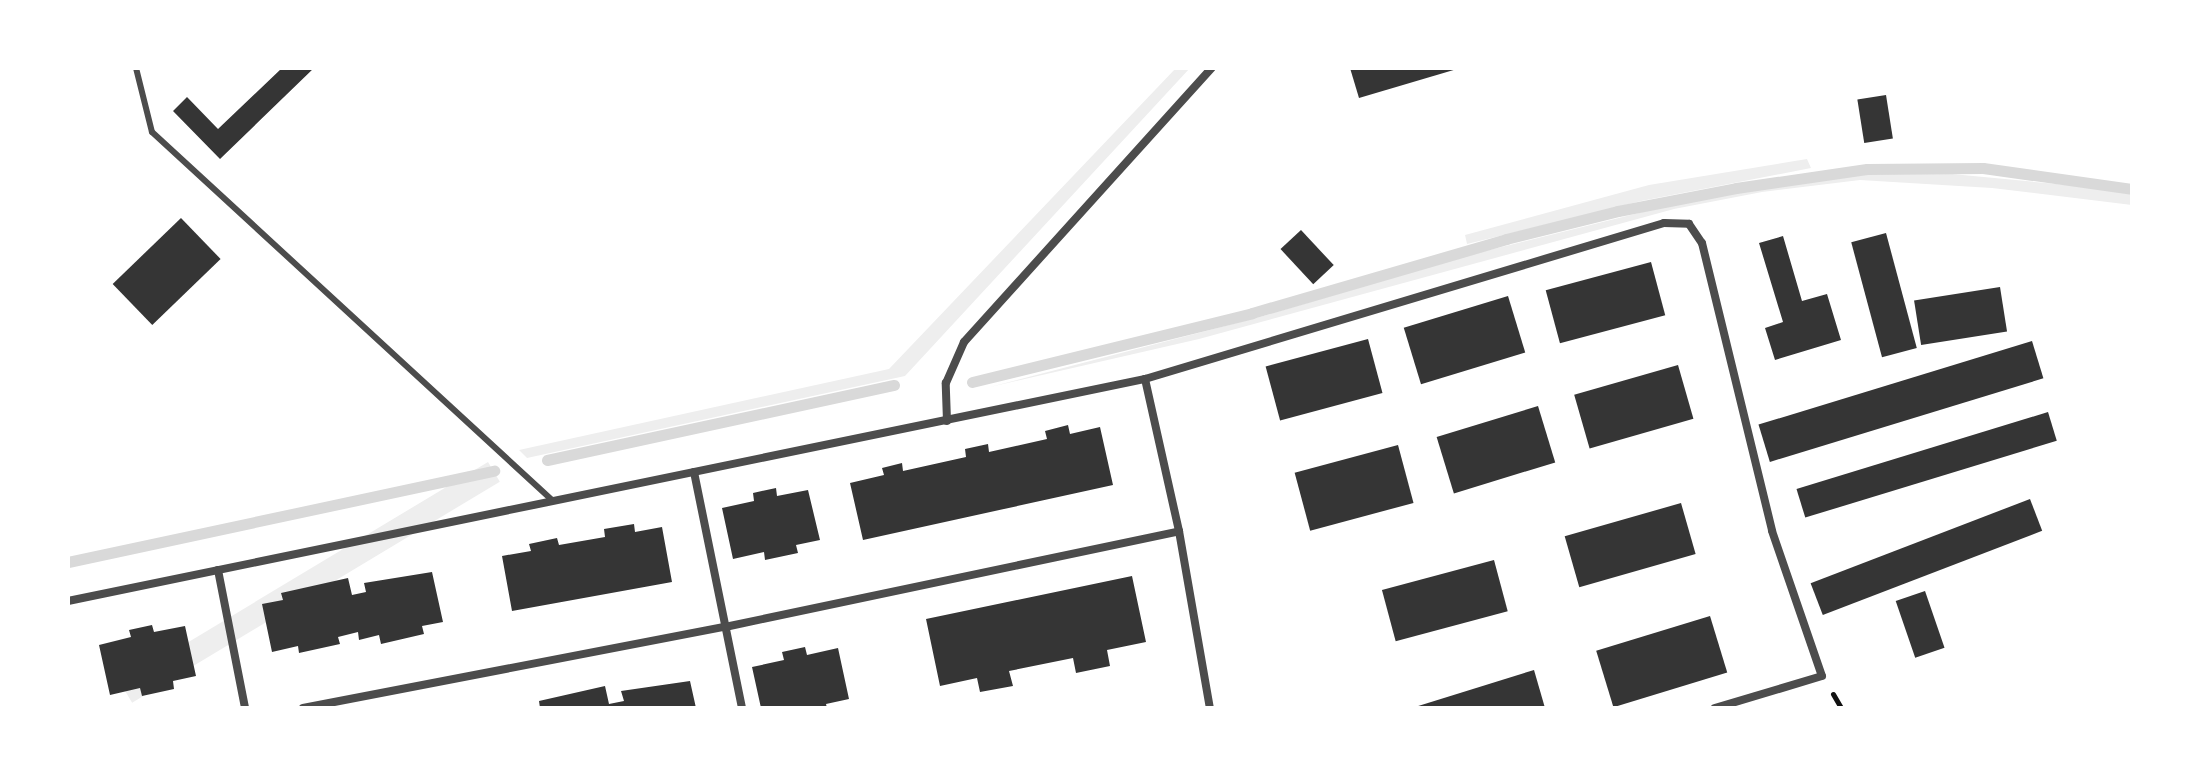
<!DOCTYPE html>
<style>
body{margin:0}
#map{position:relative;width:2200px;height:776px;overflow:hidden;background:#fff;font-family:"Public Sans",sans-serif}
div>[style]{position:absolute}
.green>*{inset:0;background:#eee;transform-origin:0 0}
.stream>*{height:11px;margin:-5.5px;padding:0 5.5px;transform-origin:5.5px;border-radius:5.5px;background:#d9d9d9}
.building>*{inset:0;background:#353535;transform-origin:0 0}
.path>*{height:5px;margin:-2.5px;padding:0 2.5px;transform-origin:2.5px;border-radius:2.5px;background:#111}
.service>*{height:6px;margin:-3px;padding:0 3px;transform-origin:3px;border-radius:3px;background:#4c4c4c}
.minor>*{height:8px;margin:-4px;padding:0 4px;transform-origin:4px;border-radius:4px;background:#4c4c4c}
span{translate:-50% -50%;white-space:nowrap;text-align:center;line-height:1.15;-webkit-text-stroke:8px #fff;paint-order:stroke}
.frame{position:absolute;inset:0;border:70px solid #fff;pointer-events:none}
</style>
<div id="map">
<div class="green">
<div style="clip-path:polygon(1176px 68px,1190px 68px,905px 376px,527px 458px,519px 450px,889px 369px)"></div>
<div style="clip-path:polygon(1807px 159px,1811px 168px,1641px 201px,1467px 244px,1465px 235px,1649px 185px)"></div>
<div style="clip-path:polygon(1873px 174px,1952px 174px,2067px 185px,2132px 194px,2132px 205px,1992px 188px,1860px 180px,1762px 192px,1674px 209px,1199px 339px,990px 387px,1260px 317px,1469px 255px,1667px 206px,1776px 185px)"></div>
<div style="left:488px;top:462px;width:23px;height:429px;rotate:59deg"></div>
</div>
<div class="stream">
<div style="left:972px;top:382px;width:288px;rotate:-13.8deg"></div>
<div style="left:1252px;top:313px;width:265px;rotate:-16.2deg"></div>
<div style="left:1506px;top:239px;width:115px;rotate:-14deg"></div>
<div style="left:1618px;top:211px;width:120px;rotate:-11deg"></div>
<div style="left:1736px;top:188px;width:132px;rotate:-8.3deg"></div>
<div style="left:1867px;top:169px;width:116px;rotate:-0.5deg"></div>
<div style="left:1983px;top:168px;width:150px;rotate:8deg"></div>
<div style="left:547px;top:460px;width:355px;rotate:-12.2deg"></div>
<div style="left:68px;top:562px;width:436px;rotate:-12.1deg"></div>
</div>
<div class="building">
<div style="clip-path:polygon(282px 68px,314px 68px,220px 159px,173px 111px,187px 97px,218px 129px)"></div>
<div style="clip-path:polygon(1350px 68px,1457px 68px,1457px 69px,1359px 98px)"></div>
<div style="left:1886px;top:95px;width:44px;height:29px;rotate:81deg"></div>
<div style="left:181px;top:218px;width:57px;height:95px;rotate:46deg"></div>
<div style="left:1301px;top:230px;width:48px;height:28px;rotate:47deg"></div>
<div style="left:1886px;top:233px;width:119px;height:36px;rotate:75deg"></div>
<div style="clip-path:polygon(1783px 236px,1802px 301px,1827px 294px,1841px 340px,1775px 360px,1765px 328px,1783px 322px,1759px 243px)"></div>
<div style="left:1651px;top:262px;width:55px;height:109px;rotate:75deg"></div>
<div style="left:2000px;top:287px;width:45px;height:87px;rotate:81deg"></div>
<div style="left:1508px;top:296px;width:59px;height:109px;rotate:73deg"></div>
<div style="left:1368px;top:339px;width:56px;height:106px;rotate:75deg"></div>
<div style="left:2032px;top:341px;width:39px;height:286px;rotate:73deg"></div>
<div style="left:1678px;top:365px;width:56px;height:108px;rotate:74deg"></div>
<div style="left:1538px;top:406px;width:59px;height:106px;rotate:73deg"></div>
<div style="left:2048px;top:412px;width:30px;height:263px;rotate:73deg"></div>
<div style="clip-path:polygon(1068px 425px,1070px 434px,1100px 427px,1113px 485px,863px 540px,850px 483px,884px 475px,882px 468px,902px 463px,903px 471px,966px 457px,965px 449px,988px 444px,989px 452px,1047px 439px,1045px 431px)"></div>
<div style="left:1398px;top:445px;width:60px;height:107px;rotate:75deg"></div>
<div style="clip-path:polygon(776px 488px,777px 496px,808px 490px,820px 540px,796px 545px,798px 553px,765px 560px,764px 552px,733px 559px,722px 508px,754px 501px,753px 493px)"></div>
<div style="left:2030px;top:499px;width:34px;height:235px;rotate:69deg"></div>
<div style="left:1681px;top:503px;width:53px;height:121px;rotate:74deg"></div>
<div style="clip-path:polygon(634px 524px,635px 532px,662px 527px,672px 582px,512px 611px,502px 556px,531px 551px,529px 544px,557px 538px,559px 545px,605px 537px,604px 529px)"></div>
<div style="left:1494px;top:560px;width:53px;height:116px;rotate:75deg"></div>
<div style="clip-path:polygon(432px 572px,443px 622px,422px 626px,424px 634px,381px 644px,379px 635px,359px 640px,358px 632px,338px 637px,340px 644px,299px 653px,298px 646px,272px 652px,262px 604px,283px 600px,281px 593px,348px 578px,352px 595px,366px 592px,364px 583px)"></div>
<div style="clip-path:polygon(1132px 576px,1146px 642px,1107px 650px,1110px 666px,1076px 673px,1073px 658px,1009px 671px,1013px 686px,980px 692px,977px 678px,940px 686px,926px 619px)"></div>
<div style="left:1925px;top:591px;width:60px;height:31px;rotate:71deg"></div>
<div style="left:1710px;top:616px;width:59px;height:119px;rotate:73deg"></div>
<div style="clip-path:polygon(152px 625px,154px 632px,185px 626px,196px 676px,173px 681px,174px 689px,142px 696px,140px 688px,110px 695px,99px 645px,131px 637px,129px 630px)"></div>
<div style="clip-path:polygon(805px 647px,807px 655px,838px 648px,849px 699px,826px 704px,827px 708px,761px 708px,752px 667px,784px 660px,782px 652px)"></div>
<div style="clip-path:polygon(1534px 670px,1545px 708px,1415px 708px,1415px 707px)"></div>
<div style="clip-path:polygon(690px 681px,696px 708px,540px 708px,539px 701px,605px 686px,609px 704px,624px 701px,621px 691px)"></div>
</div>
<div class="path">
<div style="left:1833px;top:694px;width:16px;rotate:60deg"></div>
</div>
<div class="service">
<div style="left:136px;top:68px;width:66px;rotate:76deg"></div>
<div style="left:152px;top:132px;width:545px;rotate:42.62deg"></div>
</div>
<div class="minor">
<div style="left:1145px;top:379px;width:156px;rotate:77.4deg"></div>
<div style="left:1179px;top:531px;width:180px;rotate:80.1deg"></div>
<div style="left:947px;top:421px;width:38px;rotate:-92deg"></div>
<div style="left:946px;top:383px;width:45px;rotate:-66.3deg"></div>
<div style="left:964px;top:342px;width:370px;rotate:-47.9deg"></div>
<div style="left:694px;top:472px;width:241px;rotate:78.5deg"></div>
<div style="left:218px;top:570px;width:141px;rotate:78.9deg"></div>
<div style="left:68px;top:601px;width:1100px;rotate:-11.65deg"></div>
<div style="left:1145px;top:379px;width:542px;rotate:-16.73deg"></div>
<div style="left:1664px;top:223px;width:25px;rotate:2deg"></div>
<div style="left:1689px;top:224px;width:23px;rotate:56deg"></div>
<div style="left:1702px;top:243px;width:296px;rotate:76.3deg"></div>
<div style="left:1772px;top:531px;width:153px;rotate:71deg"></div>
<div style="left:1822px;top:676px;width:112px;rotate:163.3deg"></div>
<div style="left:303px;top:708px;width:430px;rotate:-10.9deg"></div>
<div style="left:725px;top:627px;width:464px;rotate:-11.9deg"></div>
</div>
<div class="frame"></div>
</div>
